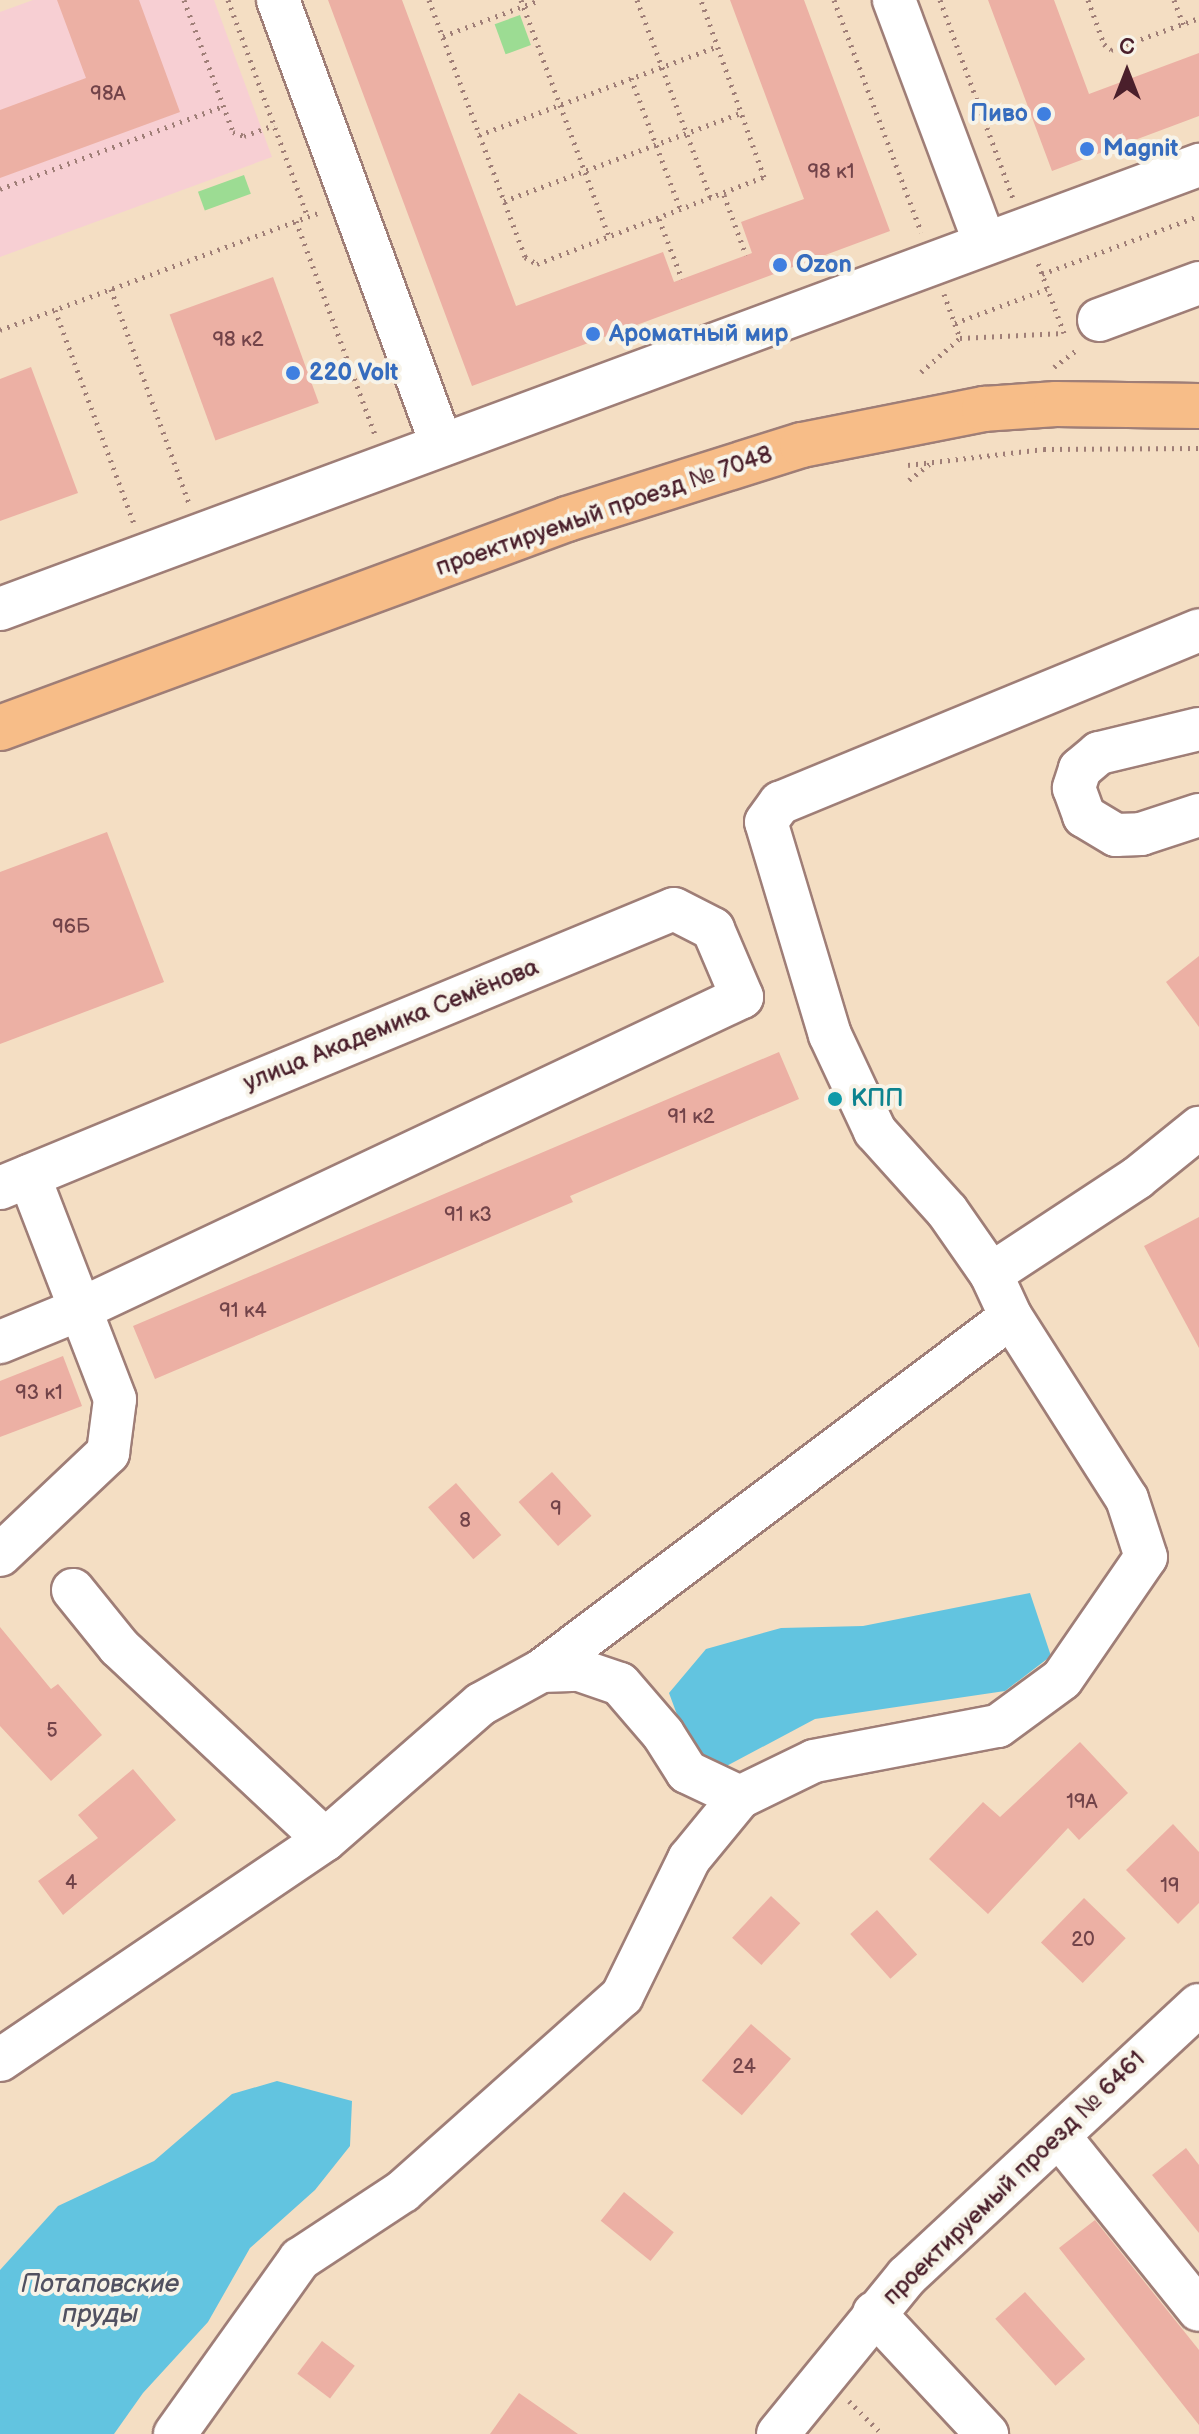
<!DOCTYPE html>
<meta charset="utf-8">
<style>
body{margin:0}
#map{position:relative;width:1199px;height:2434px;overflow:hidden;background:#f4dec3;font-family:"Balsamiq Sans",sans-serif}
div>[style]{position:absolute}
.built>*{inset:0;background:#f7cfd3}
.green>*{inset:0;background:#9cdc93;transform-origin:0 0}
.water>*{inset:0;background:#62c4e0}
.building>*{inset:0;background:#ecb0a4;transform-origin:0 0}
.path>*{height:5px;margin-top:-2.5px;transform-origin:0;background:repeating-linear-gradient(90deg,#9f7e77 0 2px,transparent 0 8px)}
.roads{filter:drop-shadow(2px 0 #9f7e77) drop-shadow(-2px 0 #9f7e77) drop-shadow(0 2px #9f7e77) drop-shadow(0 -2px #9f7e77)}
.minor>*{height:42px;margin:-21px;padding:0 21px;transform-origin:21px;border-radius:21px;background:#fff}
.major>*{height:44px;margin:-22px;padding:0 22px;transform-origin:22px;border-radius:22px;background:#f7bd88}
.dots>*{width:22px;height:22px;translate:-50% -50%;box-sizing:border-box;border:4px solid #f7f3e8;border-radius:50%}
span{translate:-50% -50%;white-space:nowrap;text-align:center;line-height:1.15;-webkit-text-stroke:8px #f7f3e8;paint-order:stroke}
.number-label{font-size:20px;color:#724349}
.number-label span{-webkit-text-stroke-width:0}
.shop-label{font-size:24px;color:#366cbe;font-weight:700}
.right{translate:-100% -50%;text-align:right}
.left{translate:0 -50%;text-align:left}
.street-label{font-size:24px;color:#4a1f2b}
.culture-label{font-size:24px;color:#0d838f;font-weight:700}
.water-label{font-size:26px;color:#515161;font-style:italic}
.north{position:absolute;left:1087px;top:32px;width:80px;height:80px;-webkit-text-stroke:6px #f7f3e8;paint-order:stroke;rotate:0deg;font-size:22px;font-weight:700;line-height:32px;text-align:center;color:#4a1f2b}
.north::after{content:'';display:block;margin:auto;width:28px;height:36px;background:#4a1f2b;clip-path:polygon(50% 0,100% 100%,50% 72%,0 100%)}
</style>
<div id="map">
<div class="built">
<div style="clip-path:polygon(33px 0,214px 0,272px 157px,0 257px,0 12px)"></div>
</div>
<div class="green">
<div style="left:520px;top:15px;width:32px;height:27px;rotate:70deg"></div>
<div style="left:244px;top:175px;width:20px;height:49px;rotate:70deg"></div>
</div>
<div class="water">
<div style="clip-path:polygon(1030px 1593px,1051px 1656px,1005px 1691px,815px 1719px,719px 1770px,692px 1755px,669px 1693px,706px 1649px,781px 1628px,863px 1626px)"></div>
<div style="clip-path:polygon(277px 2081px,352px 2101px,350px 2146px,315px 2190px,250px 2248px,208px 2322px,143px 2393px,114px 2434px,0 2434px,0 2270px,58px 2206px,154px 2161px,232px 2094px)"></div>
</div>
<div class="building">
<div style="clip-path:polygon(57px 0,139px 0,180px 112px,0 178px,0 110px,86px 78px)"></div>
<div style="clip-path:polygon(328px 0,402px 0,516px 306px,663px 252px,674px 282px,752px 253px,741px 222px,804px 199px,730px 0,804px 0,890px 231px,472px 386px)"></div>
<div style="clip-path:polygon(988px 0,1054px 0,1089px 94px,1199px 53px,1199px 116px,1052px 171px)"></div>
<div style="left:273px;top:277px;width:134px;height:110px;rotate:70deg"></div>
<div style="clip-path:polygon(31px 367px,78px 493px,0 521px,0 379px)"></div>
<div style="clip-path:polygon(107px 832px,164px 982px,0 1044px,0 872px)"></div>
<div style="clip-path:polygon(1199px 956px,1199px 1027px,1166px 982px)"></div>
<div style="clip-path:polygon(779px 1052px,799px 1099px,570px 1196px,573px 1202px,155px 1379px,133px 1326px)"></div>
<div style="clip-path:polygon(1199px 1217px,1199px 1348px,1144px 1246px)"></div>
<div style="clip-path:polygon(63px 1356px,82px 1406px,0 1437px,0 1381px)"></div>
<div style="left:552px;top:1472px;width:59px;height:45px;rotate:48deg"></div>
<div style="left:456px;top:1483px;width:69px;height:37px;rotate:49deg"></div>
<div style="clip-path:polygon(0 1627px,51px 1689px,58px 1684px,102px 1735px,51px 1781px,0 1726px)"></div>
<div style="clip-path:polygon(1080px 1742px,1128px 1793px,1079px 1840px,1068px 1828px,988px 1914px,929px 1859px,983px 1802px,1000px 1817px)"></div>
<div style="clip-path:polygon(133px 1769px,176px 1820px,63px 1915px,38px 1881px,98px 1838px,78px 1815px)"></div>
<div style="clip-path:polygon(1173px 1824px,1199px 1852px,1199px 1903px,1178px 1924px,1126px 1870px)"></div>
<div style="left:771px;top:1896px;width:40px;height:57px;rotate:43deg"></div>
<div style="left:1084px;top:1898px;width:58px;height:62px;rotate:44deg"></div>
<div style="left:877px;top:1910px;width:60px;height:36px;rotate:48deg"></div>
<div style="left:751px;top:2024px;width:53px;height:75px;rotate:41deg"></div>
<div style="clip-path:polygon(1186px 2148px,1199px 2165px,1199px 2233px,1152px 2175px)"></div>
<div style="left:624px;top:2192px;width:64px;height:37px;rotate:39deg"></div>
<div style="clip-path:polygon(1095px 2220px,1199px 2350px,1199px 2425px,1059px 2248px)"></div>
<div style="left:1025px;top:2292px;width:90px;height:40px;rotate:48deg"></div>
<div style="left:322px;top:2341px;width:41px;height:41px;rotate:37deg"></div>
<div style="clip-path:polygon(519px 2393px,578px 2434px,490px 2434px)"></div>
</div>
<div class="path">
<div style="left:184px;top:0;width:141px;rotate:69.6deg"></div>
<div style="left:233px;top:132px;width:12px;rotate:20deg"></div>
<div style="left:244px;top:136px;width:32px;rotate:-20deg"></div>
<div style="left:228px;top:0;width:231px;rotate:69.8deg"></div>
<div style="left:429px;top:0;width:274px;rotate:69.5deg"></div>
<div style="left:525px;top:257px;width:14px;rotate:30deg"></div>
<div style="left:537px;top:264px;width:243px;rotate:-21deg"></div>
<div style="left:764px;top:177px;width:188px;rotate:-109.6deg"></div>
<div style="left:521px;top:0;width:253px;rotate:69.6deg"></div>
<div style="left:637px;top:0;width:212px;rotate:69.6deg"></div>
<div style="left:834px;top:0;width:248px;rotate:69.4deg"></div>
<div style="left:940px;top:0;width:211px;rotate:69.8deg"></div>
<div style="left:1088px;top:0;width:47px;rotate:70deg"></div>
<div style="left:1104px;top:44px;width:9px;rotate:41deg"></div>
<div style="left:1111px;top:50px;width:94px;rotate:-20deg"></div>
<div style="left:1174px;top:0;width:26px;rotate:69deg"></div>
<div style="left:443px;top:36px;width:103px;rotate:-20.4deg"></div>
<div style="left:631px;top:78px;width:142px;rotate:69.4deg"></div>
<div style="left:479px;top:135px;width:255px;rotate:-20.4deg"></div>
<div style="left:0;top:189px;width:238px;rotate:-20.4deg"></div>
<div style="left:724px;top:195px;width:64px;rotate:69.9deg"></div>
<div style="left:504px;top:201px;width:255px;rotate:-20.4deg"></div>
<div style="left:659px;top:219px;width:64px;rotate:69deg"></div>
<div style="left:296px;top:221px;width:227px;rotate:69.7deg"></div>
<div style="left:1042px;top:274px;width:167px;rotate:-20.3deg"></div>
<div style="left:111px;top:289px;width:228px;rotate:70deg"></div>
<div style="left:944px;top:294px;width:47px;rotate:70deg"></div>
<div style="left:55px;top:310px;width:227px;rotate:69.7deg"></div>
<div style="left:955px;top:323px;width:98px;rotate:-20.3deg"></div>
<div style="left:0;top:330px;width:342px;rotate:-20.2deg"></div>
<div style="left:1054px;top:367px;width:30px;rotate:-37deg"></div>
<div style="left:921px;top:372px;width:52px;rotate:-41.1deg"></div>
<div style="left:960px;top:338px;width:104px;rotate:-2.8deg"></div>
<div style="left:1064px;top:333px;width:75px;rotate:-110.4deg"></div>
<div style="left:908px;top:465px;width:137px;rotate:-6.7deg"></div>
<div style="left:1044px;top:449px;width:155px;rotate:-0.4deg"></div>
<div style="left:909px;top:480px;width:29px;rotate:-38deg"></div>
<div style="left:849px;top:2401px;width:47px;rotate:45deg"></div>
</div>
<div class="roads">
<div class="minor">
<div style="left:278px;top:0;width:474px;rotate:69.8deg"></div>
<div style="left:894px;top:0;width:260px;rotate:69.5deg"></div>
<div style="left:1099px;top:320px;width:107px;rotate:-20.3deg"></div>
<div style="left:0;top:609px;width:1279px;rotate:-20.32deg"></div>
<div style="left:1199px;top:729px;width:103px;rotate:166.5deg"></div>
<div style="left:1099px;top:753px;width:25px;rotate:140deg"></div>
<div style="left:1080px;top:769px;width:20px;rotate:108deg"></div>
<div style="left:1074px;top:788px;width:30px;rotate:70deg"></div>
<div style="left:1084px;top:816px;width:37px;rotate:31deg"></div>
<div style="left:1116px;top:835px;width:25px;rotate:-2deg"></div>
<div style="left:1141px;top:834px;width:61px;rotate:-18.1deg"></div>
<div style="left:0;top:1188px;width:729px;rotate:-22.49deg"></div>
<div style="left:674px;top:909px;width:44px;rotate:27.1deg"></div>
<div style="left:713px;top:929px;width:74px;rotate:66.9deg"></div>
<div style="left:742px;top:997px;width:729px;rotate:154.74deg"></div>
<div style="left:83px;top:1308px;width:90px;rotate:157.7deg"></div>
<div style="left:991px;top:1274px;width:175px;rotate:-33.3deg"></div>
<div style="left:1137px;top:1178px;width:80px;rotate:-38.9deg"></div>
<div style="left:0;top:1555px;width:149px;rotate:-43.4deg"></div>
<div style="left:108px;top:1453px;width:54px;rotate:-82.6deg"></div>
<div style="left:115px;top:1399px;width:239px;rotate:-111.1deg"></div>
<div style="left:73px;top:1590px;width:73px;rotate:51.1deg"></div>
<div style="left:119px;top:1647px;width:282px;rotate:43.1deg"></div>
<div style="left:541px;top:1671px;width:588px;rotate:-36.99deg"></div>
<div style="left:0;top:2060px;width:392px;rotate:-34.1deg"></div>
<div style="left:325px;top:1840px;width:207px;rotate:-41.1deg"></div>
<div style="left:481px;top:1704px;width:68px;rotate:-28.8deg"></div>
<div style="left:541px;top:1671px;width:38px;rotate:-2deg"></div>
<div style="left:579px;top:1670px;width:43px;rotate:18.9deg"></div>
<div style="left:620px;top:1684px;width:66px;rotate:49.3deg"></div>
<div style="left:663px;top:1734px;width:45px;rotate:57.7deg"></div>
<div style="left:687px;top:1772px;width:59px;rotate:25.3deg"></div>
<div style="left:740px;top:1797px;width:82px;rotate:-25.9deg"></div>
<div style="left:814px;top:1761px;width:187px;rotate:-10.8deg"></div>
<div style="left:998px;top:1726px;width:79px;rotate:-36.3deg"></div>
<div style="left:1062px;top:1679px;width:148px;rotate:-55.5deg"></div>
<div style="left:1146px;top:1557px;width:61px;rotate:-108.1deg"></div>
<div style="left:1127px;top:1499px;width:216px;rotate:-122.5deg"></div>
<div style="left:1011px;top:1317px;width:47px;rotate:-114.9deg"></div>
<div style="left:991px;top:1274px;width:77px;rotate:-124.9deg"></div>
<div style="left:947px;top:1211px;width:108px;rotate:-132deg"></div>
<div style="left:875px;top:1131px;width:106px;rotate:-115.1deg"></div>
<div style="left:830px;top:1035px;width:222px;rotate:-106.7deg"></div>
<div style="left:766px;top:822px;width:24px;rotate:-54deg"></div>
<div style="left:780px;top:803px;width:453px;rotate:-22.4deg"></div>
<div style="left:1059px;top:2136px;width:223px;rotate:51.2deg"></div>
<div style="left:874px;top:2313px;width:166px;rotate:47deg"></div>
<div style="left:175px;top:2434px;width:215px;rotate:-54.5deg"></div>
<div style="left:300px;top:2259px;width:123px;rotate:-33.4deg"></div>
<div style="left:403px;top:2191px;width:293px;rotate:-41.7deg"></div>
<div style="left:622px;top:1996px;width:153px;rotate:-63.9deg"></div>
<div style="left:689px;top:1859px;width:80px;rotate:-50.6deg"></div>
<div style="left:778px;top:2434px;width:204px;rotate:-50.8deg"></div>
<div style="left:907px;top:2276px;width:398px;rotate:-42.9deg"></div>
</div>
<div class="major">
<div style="left:0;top:728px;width:604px;rotate:-20.23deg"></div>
<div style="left:567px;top:519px;width:246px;rotate:-17.5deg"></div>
<div style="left:802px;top:445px;width:186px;rotate:-11.2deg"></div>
<div style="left:984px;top:409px;width:72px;rotate:-4deg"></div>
<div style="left:1056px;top:404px;width:143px;rotate:0.8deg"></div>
</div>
</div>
<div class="dots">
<div style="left:1044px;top:114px;background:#3f7fe0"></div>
<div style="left:1087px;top:149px;background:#3f7fe0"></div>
<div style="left:780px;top:265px;background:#3f7fe0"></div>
<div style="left:593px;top:334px;background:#3f7fe0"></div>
<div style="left:293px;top:373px;background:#3f7fe0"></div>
<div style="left:835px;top:1099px;background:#0f9aa8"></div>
</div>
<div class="number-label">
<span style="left:108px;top:94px">98А</span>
<span style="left:831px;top:172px">98 к1</span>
<span style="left:238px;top:340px">98 к2</span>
<span style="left:71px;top:927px">96Б</span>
<span style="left:691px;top:1117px">91 к2</span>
<span style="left:468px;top:1215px">91 к3</span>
<span style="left:243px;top:1311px">91 к4</span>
<span style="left:39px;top:1393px">93 к1</span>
<span style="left:556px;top:1509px">9</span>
<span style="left:465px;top:1521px">8</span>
<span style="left:52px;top:1731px">5</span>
<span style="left:1082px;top:1802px">19А</span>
<span style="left:71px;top:1883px">4</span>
<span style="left:1170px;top:1886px">19</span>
<span style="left:1083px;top:1940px">20</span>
<span style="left:744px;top:2067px">24</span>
</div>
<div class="shop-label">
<span class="right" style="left:1028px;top:114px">Пиво</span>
<span class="left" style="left:1103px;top:149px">Magnit</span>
<span class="left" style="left:796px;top:265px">Ozon</span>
<span class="left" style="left:609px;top:334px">Ароматный мир</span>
<span class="left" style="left:309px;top:373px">220 Volt</span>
</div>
<div class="street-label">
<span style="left:604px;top:511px;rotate:-19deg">проектируемый проезд № 7048</span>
<span style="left:391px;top:1025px;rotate:-22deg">улица Академика Семёнова</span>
<span style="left:1014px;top:2178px;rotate:-44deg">проектируемый проезд № 6461</span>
</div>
<div class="culture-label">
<span class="left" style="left:851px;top:1099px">КПП</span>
</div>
<div class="water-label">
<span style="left:100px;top:2300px">Потаповские<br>пруды</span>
</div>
<div class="north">С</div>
</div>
